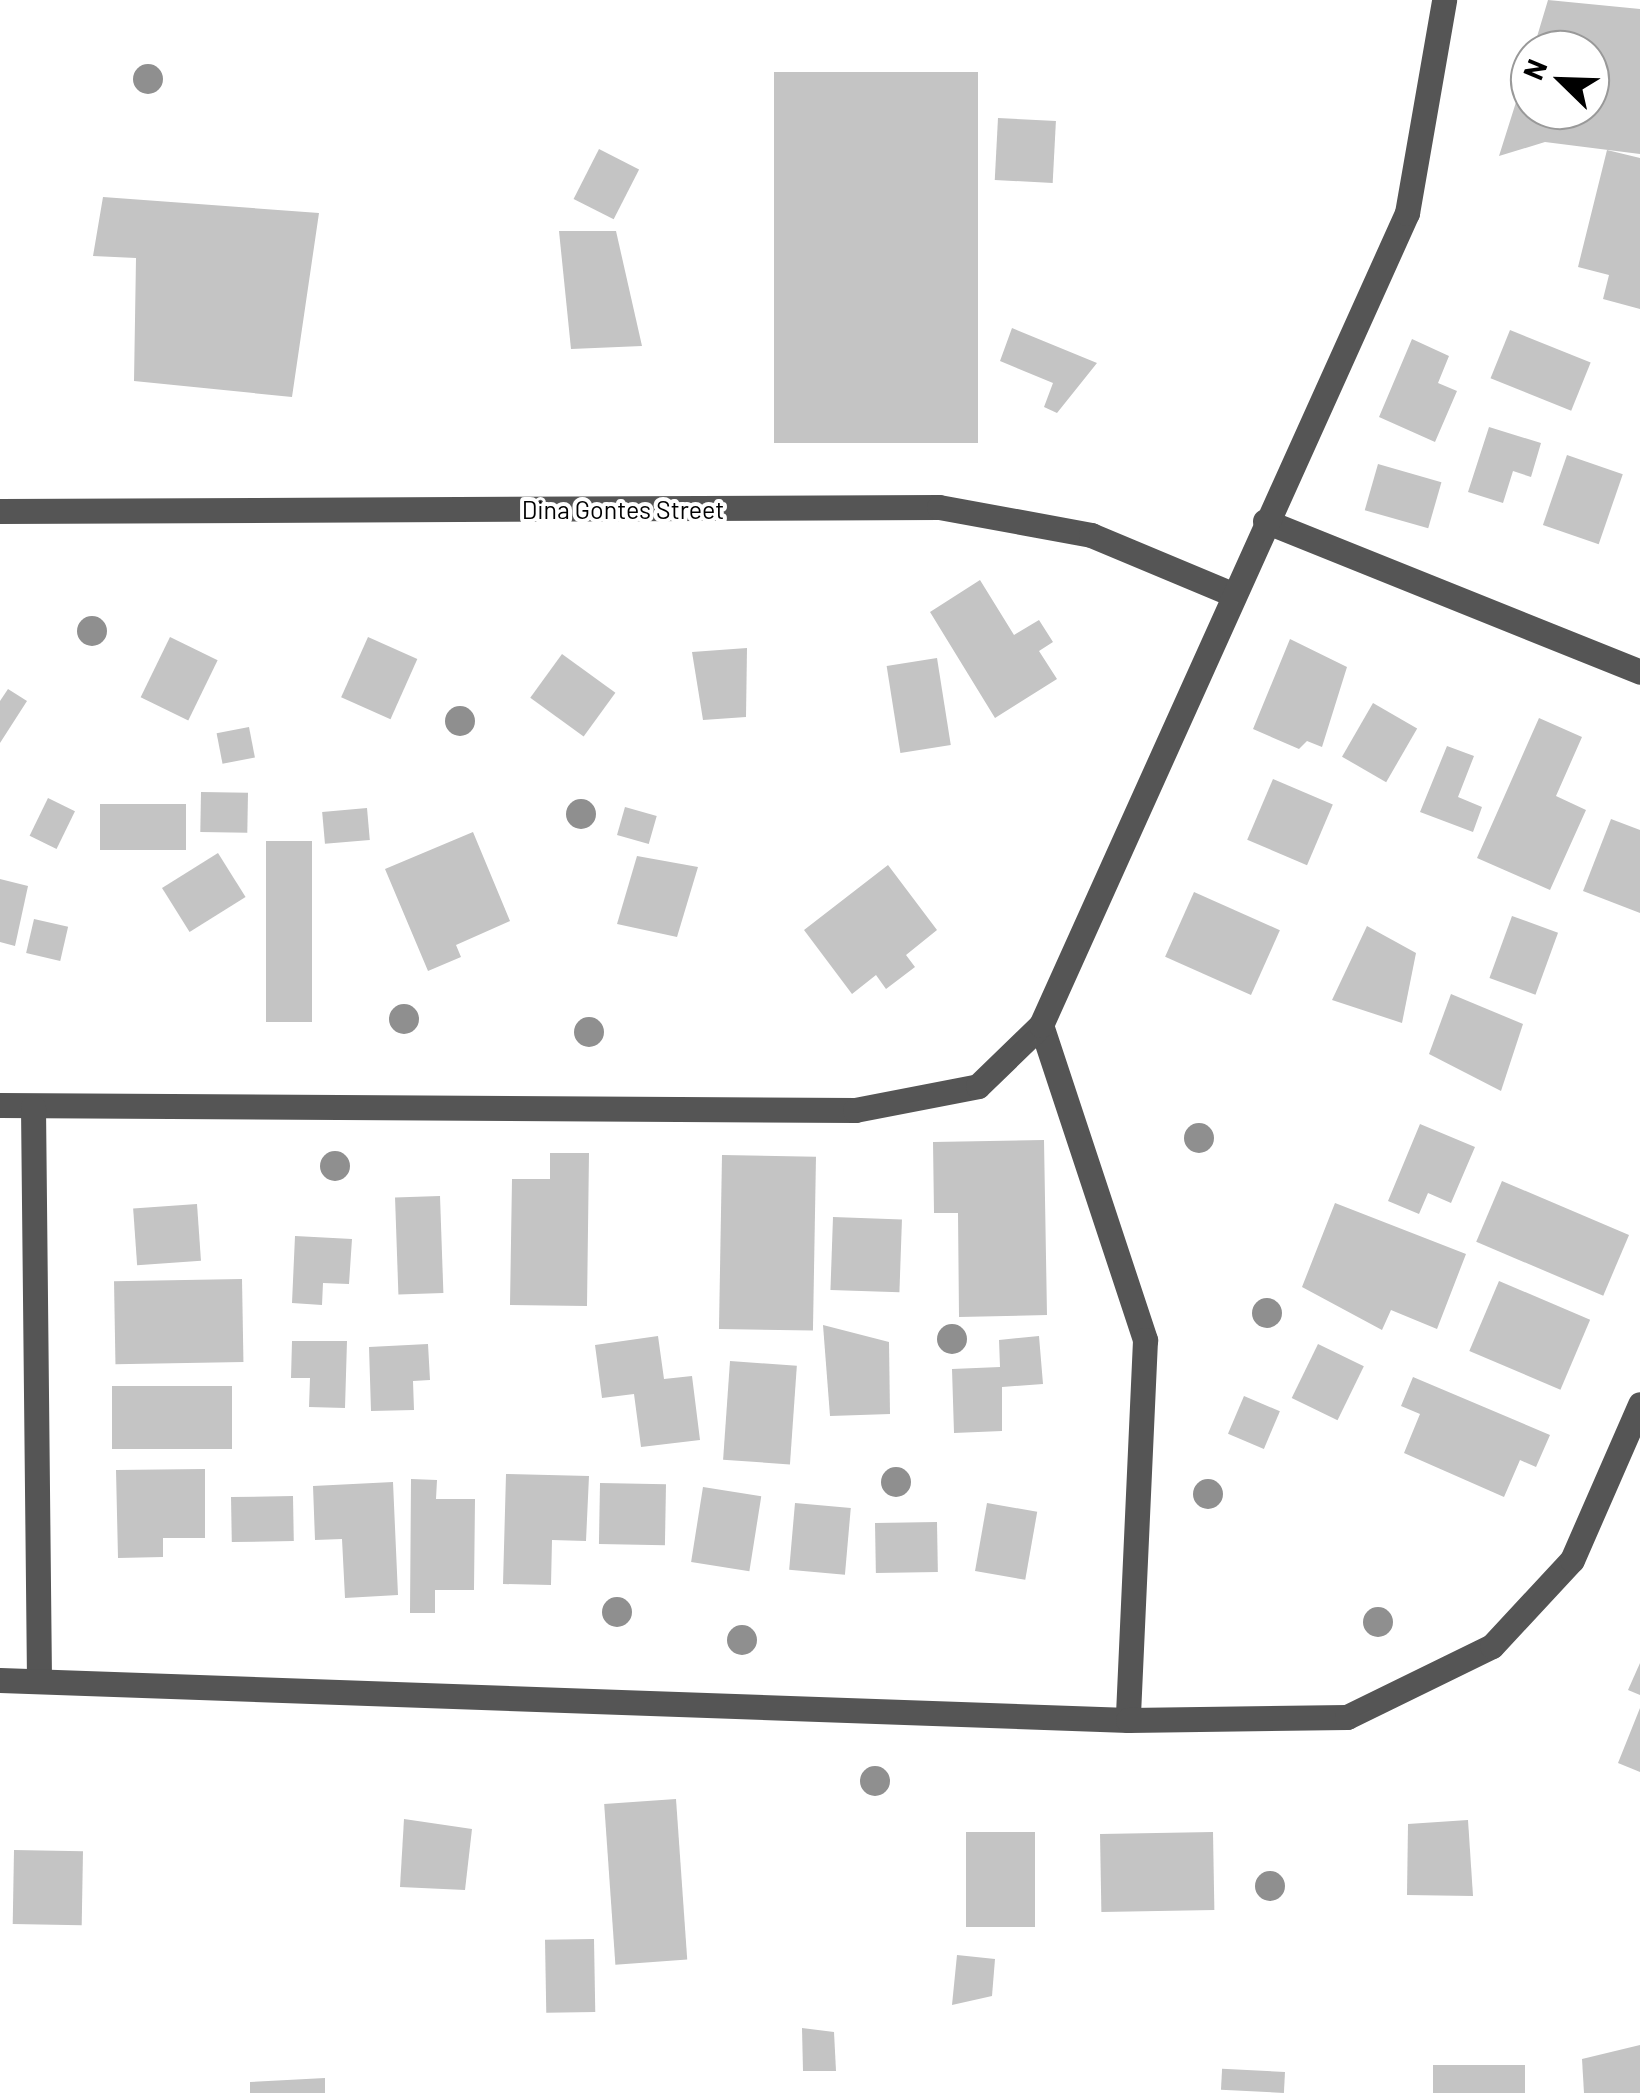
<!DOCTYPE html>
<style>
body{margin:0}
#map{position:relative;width:1640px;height:2093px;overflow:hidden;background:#fff;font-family:Barlow,sans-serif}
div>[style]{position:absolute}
.building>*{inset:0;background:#c4c4c4;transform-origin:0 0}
.minor>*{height:25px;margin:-12.5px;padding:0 12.5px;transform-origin:12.5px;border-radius:12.5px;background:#555}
.trees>*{width:30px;height:30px;margin:-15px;border-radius:50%;background:#8f8f8f}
span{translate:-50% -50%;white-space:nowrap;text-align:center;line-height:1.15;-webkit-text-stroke:8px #fff;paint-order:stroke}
.street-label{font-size:25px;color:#000}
.north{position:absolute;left:1510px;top:30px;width:100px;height:100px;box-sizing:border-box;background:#fff;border:2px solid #999;border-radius:50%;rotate:293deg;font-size:28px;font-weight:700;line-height:40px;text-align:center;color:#000}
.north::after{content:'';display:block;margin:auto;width:35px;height:45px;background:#000;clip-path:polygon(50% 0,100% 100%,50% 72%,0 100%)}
</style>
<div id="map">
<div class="building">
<div style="clip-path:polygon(1548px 0,1640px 9px,1640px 154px,1545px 142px,1499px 156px,1529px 61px,1530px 110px,1590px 110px,1590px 50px,1533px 50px)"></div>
<div style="left:774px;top:72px;width:204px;height:371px"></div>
<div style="left:998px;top:118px;width:58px;height:62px;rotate:3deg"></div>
<div style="left:599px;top:149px;width:45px;height:56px;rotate:27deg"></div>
<div style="clip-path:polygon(1607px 150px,1640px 158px,1640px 309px,1603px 299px,1609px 275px,1578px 267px)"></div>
<div style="clip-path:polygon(103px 197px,319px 213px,292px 397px,134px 381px,136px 258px,93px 256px)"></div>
<div style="clip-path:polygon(559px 231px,616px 231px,642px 346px,571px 349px)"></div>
<div style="clip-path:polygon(1012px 328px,1097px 363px,1057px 413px,1044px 407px,1053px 383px,1000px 361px)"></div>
<div style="left:1510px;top:330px;width:87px;height:52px;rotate:22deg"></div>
<div style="clip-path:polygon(1412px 339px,1449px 356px,1438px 383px,1457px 391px,1435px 442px,1379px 417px)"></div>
<div style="clip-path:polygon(1489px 427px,1541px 443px,1531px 477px,1513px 471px,1503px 503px,1468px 492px)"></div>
<div style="left:1567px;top:455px;width:59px;height:74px;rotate:19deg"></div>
<div style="left:1378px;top:464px;width:66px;height:48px;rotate:16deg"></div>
<div style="clip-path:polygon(980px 580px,1014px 635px,1039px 620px,1053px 642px,1039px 651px,1057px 679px,995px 718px,930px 612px)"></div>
<div style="left:170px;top:637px;width:53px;height:67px;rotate:26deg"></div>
<div style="left:368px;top:637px;width:54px;height:66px;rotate:24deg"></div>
<div style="clip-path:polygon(1290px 639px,1347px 667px,1322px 747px,1307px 741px,1299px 749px,1253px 729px)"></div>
<div style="clip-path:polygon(747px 648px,746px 717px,703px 720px,692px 652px)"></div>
<div style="left:562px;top:654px;width:66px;height:54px;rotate:36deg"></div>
<div style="left:937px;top:658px;width:88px;height:51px;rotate:81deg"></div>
<div style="clip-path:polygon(8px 689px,27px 701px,0 743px,0 701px)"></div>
<div style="left:1373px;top:703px;width:51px;height:62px;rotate:30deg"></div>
<div style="clip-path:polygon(1539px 718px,1582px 737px,1556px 796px,1586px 810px,1550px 890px,1477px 858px)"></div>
<div style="left:249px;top:727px;width:31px;height:33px;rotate:79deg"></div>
<div style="clip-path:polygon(1447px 746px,1474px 756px,1458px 797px,1482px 807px,1473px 832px,1420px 812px)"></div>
<div style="left:1273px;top:779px;width:65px;height:66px;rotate:23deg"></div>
<div style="left:201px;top:792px;width:47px;height:40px;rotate:1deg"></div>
<div style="left:48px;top:798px;width:30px;height:42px;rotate:26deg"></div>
<div style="left:186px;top:804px;width:46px;height:86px;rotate:90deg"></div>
<div style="left:625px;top:807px;width:33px;height:29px;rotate:16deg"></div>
<div style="left:367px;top:808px;width:32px;height:45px;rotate:85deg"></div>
<div style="clip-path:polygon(1611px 819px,1640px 830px,1640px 913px,1583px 891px)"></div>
<div style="clip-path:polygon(473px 832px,510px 921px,456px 945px,461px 957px,428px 971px,385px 869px)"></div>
<div style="left:266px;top:841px;width:46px;height:181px"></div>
<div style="left:218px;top:853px;width:52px;height:66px;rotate:58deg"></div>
<div style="clip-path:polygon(637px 856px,698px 867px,677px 937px,617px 924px)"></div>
<div style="clip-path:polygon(888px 865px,937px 930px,906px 955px,915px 967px,886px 989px,876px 975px,852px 994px,804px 930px)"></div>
<div style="clip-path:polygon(0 879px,28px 886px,15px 946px,0 942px)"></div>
<div style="left:1194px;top:892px;width:94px;height:71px;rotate:24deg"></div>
<div style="left:1512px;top:916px;width:49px;height:66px;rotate:20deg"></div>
<div style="left:34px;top:919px;width:35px;height:35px;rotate:13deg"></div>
<div style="clip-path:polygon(1367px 926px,1416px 953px,1402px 1023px,1332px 1000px)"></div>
<div style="clip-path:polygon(1451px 994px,1523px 1024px,1501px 1091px,1429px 1054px)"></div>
<div style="clip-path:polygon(1420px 1124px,1475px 1147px,1451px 1203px,1428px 1193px,1419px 1214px,1388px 1201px)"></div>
<div style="clip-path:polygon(1044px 1140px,1047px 1315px,959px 1317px,958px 1213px,934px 1213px,933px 1142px)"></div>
<div style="clip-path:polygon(550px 1153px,589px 1153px,587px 1306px,510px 1305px,512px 1179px,550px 1179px)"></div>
<div style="left:722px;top:1155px;width:94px;height:174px;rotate:1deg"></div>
<div style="left:1502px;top:1181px;width:138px;height:66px;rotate:23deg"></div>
<div style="left:440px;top:1196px;width:97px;height:45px;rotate:88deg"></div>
<div style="clip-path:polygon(1335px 1203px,1466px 1254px,1437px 1329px,1391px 1310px,1382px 1330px,1302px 1287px)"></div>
<div style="left:197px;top:1204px;width:57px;height:64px;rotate:86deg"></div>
<div style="left:833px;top:1217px;width:69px;height:73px;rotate:2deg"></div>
<div style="clip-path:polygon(295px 1236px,352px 1239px,349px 1284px,323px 1283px,322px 1305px,292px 1303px)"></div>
<div style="left:242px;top:1279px;width:83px;height:128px;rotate:89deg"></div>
<div style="left:1499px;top:1281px;width:99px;height:76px;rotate:23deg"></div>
<div style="clip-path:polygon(823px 1325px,889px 1342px,890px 1414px,830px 1416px)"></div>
<div style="clip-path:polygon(658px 1336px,664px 1379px,692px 1376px,700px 1440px,641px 1447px,634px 1394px,602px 1398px,595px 1345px)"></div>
<div style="clip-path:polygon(1039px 1336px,1043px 1384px,1002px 1387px,1002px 1431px,954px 1433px,952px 1369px,1000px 1367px,999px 1340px)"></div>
<div style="clip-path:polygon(292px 1341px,347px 1341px,345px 1408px,309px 1407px,310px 1378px,291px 1378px)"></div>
<div style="clip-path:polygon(428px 1344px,430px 1380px,413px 1381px,414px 1410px,371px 1411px,369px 1347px)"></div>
<div style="left:1318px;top:1344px;width:51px;height:60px;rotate:26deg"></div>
<div style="left:730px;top:1361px;width:67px;height:99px;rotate:4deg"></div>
<div style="clip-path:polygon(1413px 1377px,1550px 1435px,1536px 1467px,1520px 1460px,1504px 1497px,1404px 1453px,1420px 1414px,1401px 1406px)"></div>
<div style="left:112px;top:1386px;width:120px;height:63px"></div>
<div style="left:1244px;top:1396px;width:39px;height:41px;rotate:23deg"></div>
<div style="clip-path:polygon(205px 1469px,205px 1538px,163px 1538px,163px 1557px,118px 1558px,116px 1470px)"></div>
<div style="clip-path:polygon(506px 1474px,589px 1476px,586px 1541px,552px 1540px,551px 1585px,503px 1584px)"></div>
<div style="clip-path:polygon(411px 1479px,437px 1480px,436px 1499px,475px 1499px,474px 1590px,435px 1590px,435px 1613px,410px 1613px)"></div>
<div style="clip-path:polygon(393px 1482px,398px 1595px,345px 1598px,342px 1539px,315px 1540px,313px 1486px)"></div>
<div style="left:600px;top:1483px;width:66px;height:61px;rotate:1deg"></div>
<div style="left:703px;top:1487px;width:59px;height:76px;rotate:9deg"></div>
<div style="left:293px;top:1496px;width:45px;height:62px;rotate:89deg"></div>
<div style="left:795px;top:1503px;width:56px;height:67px;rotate:5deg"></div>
<div style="left:987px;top:1503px;width:51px;height:69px;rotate:10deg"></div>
<div style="left:937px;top:1522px;width:50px;height:62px;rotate:89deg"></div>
<div style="clip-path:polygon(1640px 1663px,1640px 1695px,1628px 1690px)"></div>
<div style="clip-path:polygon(1640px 1708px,1640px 1772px,1618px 1763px)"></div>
<div style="left:676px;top:1799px;width:161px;height:72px;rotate:86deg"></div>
<div style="clip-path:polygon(404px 1819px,472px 1829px,465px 1890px,400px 1887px)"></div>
<div style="clip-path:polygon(1468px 1820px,1473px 1896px,1407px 1895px,1408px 1824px)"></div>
<div style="left:1035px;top:1832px;width:95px;height:69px;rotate:90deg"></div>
<div style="left:1213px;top:1832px;width:78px;height:113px;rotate:89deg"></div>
<div style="left:14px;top:1850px;width:69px;height:74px;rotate:1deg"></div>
<div style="left:594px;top:1939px;width:73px;height:49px;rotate:89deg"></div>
<div style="clip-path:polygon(957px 1955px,995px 1959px,992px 1996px,952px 2005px)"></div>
<div style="clip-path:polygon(802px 2028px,834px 2032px,836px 2071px,803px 2071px)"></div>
<div style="clip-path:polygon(1640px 2045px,1640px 2093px,1584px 2093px,1582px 2059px)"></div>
<div style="left:1525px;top:2065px;width:28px;height:92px;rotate:90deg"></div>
<div style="left:1285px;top:2072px;width:21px;height:63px;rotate:93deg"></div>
<div style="clip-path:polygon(325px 2078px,325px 2093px,250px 2093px,250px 2082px)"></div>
</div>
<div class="minor">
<div style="left:0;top:511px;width:939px;rotate:-0.24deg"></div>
<div style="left:939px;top:507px;width:155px;rotate:10.4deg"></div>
<div style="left:1091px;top:535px;width:153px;rotate:22.7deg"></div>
<div style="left:1265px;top:521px;width:404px;rotate:21.9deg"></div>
<div style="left:1041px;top:1025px;width:332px;rotate:71.7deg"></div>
<div style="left:1145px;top:1340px;width:380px;rotate:92.6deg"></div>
<div style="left:0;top:1105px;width:855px;rotate:0.34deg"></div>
<div style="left:855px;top:1110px;width:125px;rotate:-11deg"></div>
<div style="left:978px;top:1086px;width:88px;rotate:-44.1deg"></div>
<div style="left:1041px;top:1025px;width:891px;rotate:-65.74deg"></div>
<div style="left:1407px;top:213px;width:216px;rotate:-80.1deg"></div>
<div style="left:33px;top:1107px;width:572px;rotate:89.4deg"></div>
<div style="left:0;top:1680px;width:1129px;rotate:2.03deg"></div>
<div style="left:1128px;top:1720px;width:219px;rotate:-0.8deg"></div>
<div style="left:1347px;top:1717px;width:161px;rotate:-26.1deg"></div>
<div style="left:1492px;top:1646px;width:117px;rotate:-47.1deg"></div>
<div style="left:1572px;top:1560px;width:170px;rotate:-66.4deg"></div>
</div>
<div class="trees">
<div style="left:148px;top:79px"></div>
<div style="left:92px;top:631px"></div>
<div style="left:460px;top:721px"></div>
<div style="left:581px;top:814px"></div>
<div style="left:404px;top:1019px"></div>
<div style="left:589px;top:1032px"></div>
<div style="left:1199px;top:1138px"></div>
<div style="left:335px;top:1166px"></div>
<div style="left:1267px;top:1313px"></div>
<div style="left:952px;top:1339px"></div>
<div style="left:896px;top:1482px"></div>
<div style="left:1208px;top:1494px"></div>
<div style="left:617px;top:1612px"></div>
<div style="left:1378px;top:1622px"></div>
<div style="left:742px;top:1640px"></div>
<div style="left:875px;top:1781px"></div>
<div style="left:1270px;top:1886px"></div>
</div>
<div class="street-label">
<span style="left:623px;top:509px">Dina Gontes Street</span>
</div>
<div class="north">N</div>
</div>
